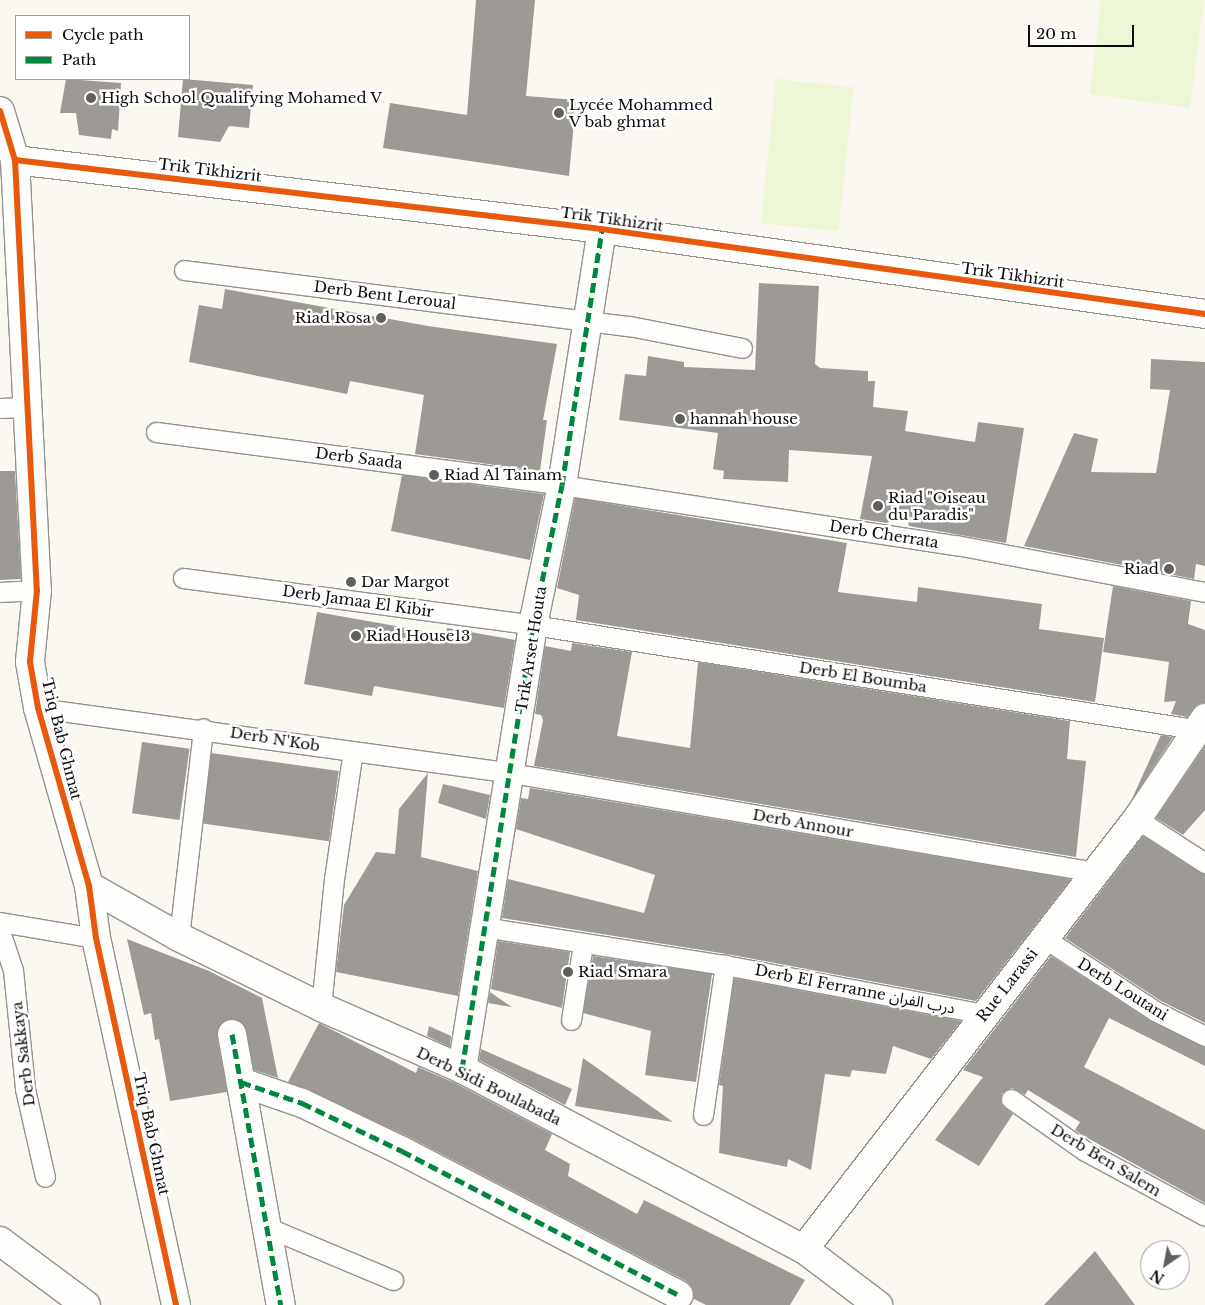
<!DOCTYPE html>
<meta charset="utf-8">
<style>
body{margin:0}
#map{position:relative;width:1205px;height:1305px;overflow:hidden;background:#faf8f0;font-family:"Libre Baskerville","Noto Sans Arabic",serif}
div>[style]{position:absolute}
.pitch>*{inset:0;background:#edf6d7;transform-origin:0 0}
.building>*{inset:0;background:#9d9a96;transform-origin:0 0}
.roads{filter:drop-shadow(1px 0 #93928f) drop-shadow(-1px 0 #93928f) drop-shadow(0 1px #93928f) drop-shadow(0 -1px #93928f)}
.lane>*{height:19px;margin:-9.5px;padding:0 9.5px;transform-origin:9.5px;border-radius:9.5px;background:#fefefd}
.street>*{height:28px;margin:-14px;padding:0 14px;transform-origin:14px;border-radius:14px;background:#fefefd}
.quiet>*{height:5px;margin-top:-2.5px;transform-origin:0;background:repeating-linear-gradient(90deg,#00873e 0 10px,transparent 0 15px)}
.cycleway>*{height:6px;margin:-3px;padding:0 3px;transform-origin:3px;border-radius:3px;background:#e8590c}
.dots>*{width:14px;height:14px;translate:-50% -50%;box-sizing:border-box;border:2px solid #fff;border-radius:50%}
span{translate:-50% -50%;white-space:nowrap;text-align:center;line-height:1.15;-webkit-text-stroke:5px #fff;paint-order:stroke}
.poi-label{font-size:15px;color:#0c0c0c}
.left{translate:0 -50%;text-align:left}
.right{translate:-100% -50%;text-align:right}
.street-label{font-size:15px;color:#0c0c0c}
.legend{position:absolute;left:15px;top:15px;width:175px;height:65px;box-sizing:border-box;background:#fff;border:1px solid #9e9e9e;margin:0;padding:6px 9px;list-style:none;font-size:15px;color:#0c0c0c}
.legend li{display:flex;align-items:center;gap:10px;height:25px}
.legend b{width:25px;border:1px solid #9e9e9e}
.north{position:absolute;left:1140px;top:1240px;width:50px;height:50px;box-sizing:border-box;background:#fff;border:1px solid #9e9e9e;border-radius:50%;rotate:213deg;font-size:14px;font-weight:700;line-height:20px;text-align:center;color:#0c0c0c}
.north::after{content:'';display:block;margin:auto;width:18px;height:22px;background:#5f5f5c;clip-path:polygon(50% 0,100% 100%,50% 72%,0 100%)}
.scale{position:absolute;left:1028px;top:25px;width:106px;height:22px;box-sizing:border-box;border:2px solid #0c0c0c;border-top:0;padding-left:6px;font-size:15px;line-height:18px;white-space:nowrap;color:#0c0c0c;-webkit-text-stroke:4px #fff;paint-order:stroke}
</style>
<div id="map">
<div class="pitch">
<div style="clip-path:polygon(1101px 0,1204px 0,1190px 108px,1090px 94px)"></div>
<div style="left:776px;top:79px;width:78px;height:145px;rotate:6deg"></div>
</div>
<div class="building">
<div style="clip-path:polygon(476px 0,535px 0,526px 96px,576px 100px,569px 176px,383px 148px,390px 103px,467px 115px)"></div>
<div style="clip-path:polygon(66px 79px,121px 83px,118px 131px,112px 129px,111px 139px,79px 135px,76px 113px,60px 113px)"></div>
<div style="clip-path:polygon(183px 79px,253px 85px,249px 128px,229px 126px,220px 142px,178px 137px)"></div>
<div style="clip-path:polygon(759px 283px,819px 286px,815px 364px,820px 368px,868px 371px,868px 381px,875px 381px,873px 407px,908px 411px,905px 431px,975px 442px,978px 422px,1024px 428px,1006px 543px,909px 526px,906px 512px,887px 523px,860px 519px,872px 456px,789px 450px,788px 482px,723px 479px,724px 471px,713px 469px,718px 433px,619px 420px,625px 374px,646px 376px,648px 356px,684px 362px,684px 367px,755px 370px)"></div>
<div style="clip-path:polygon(225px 289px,428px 326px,557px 344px,543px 420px,547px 420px,540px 471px,415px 454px,424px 395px,350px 381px,347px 394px,189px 362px,199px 305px,222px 309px)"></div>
<div style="clip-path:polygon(1151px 359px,1205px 362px,1205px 566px,1196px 564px,1194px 579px,1024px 546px,1074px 433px,1098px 439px,1091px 472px,1156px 473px,1170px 390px,1150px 389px)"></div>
<div style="clip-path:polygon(0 471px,15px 471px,21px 579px,0 580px)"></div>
<div style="clip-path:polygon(402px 475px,544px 494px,530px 560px,391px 531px)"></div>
<div style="clip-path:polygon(575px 498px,847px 543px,838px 592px,917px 602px,918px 587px,1042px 604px,1039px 629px,1104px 638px,1095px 702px,576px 620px,579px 595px,557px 588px)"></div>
<div style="clip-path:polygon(1113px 586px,1191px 601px,1188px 624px,1205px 630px,1205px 703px,1198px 704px,1187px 717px,1171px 714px,1176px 701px,1164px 702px,1169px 662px,1103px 652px)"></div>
<div style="clip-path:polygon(317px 612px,446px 635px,447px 628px,515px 640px,504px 708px,374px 686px,372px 696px,304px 684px)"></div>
<div style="clip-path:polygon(572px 643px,632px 652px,617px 736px,690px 748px,698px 662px,1070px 721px,1067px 759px,1086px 761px,1076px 857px,534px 766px,543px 720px,541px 715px,535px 714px,545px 646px,571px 651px)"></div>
<div style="clip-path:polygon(1161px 735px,1173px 737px,1131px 801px)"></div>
<div style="left:142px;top:742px;width:48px;height:72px;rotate:8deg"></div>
<div style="clip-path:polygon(1205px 746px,1205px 810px,1183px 835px,1156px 818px)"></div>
<div style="left:211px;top:753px;width:129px;height:71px;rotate:8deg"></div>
<div style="clip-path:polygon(428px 773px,421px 857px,478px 871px,458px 996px,336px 972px,344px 905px,376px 852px,395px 854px,399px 809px)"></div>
<div style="clip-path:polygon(443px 784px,490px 795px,486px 819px,438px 803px)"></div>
<div style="clip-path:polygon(530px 788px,1071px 879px,976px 1001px,727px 954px,502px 918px,508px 879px,644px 913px,655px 875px,516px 829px,521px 798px,528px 799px)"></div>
<div style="clip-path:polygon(1143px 836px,1205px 874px,1205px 1023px,1161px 1001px,1065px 938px)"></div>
<div style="clip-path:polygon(127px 939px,209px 971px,262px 998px,278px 1078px,254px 1070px,244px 1024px,229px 1019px,218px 1028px,217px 1036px,227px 1092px,170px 1101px,159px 1039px,155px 1040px,151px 1013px,144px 1015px)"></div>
<div style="clip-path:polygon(498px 941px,570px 952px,562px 1008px,491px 989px)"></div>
<div style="clip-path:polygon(593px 956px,712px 974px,696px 1082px,645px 1075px,651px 1031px,583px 1013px)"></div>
<div style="clip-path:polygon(1051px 956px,1149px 1020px,1205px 1047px,1205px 1066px,1109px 1018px,1084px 1067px,1205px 1130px,1205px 1203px,1082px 1135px,1075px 1130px,1080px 1122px,1028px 1090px,1025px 1095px,1012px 1088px,1002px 1093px,1001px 1104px,1013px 1114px,979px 1166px,935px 1140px,983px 1077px,963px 1070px)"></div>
<div style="clip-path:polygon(734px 978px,961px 1021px,931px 1059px,893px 1046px,886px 1074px,852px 1070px,850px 1077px,825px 1074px,811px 1170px,788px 1159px,787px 1167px,719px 1153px,723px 1086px,719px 1085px)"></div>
<div style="clip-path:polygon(490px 992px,512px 1007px,488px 1003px)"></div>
<div style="clip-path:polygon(319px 1023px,416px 1073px,418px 1067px,455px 1083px,552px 1134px,545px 1150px,570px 1164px,568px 1176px,637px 1214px,644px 1200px,805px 1280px,790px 1305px,706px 1305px,694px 1299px,692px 1287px,686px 1281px,409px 1137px,288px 1082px)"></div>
<div style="clip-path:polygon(429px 1026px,451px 1036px,450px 1047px,427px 1036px)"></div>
<div style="clip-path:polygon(481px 1049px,572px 1089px,565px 1105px,479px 1060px)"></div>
<div style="clip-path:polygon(583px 1058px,673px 1122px,575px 1106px)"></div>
<div style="clip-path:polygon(1095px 1251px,1135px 1305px,1044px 1305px)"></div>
</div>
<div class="roads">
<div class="lane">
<div style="left:184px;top:270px;width:449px;rotate:7.2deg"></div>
<div style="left:629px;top:326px;width:115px;rotate:11deg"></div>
<div style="left:0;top:408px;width:27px;rotate:-2deg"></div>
<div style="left:156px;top:432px;width:409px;rotate:7.4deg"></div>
<div style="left:562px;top:485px;width:399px;rotate:8.7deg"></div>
<div style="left:956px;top:545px;width:253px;rotate:10.7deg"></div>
<div style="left:183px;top:578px;width:353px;rotate:7.6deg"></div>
<div style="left:533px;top:625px;width:669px;rotate:8.94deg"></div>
<div style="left:0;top:592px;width:37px;rotate:-3deg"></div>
<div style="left:38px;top:708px;width:477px;rotate:7.8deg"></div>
<div style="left:511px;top:773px;width:592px;rotate:9.62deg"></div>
<div style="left:1137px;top:819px;width:81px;rotate:32.9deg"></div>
<div style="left:0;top:922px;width:97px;rotate:9.5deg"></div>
<div style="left:484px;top:927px;width:244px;rotate:9deg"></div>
<div style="left:725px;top:965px;width:265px;rotate:10.7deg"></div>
<div style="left:0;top:931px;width:41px;rotate:71.6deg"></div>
<div style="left:13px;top:970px;width:120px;rotate:84.2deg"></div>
<div style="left:25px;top:1089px;width:90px;rotate:77.2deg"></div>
<div style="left:179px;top:937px;width:210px;rotate:-83.4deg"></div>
<div style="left:1044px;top:938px;width:133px;rotate:33.3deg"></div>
<div style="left:1155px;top:1011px;width:56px;rotate:26.6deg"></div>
<div style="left:321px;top:1007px;width:129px;rotate:-84.2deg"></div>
<div style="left:334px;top:879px;width:129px;rotate:-81.6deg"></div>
<div style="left:571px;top:1020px;width:77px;rotate:-81deg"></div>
<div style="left:1011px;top:1099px;width:90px;rotate:35.1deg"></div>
<div style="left:1085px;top:1151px;width:136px;rotate:28.4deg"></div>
<div style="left:703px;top:1115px;width:152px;rotate:-81.7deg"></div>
<div style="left:264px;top:1226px;width:140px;rotate:22.7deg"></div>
</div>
<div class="street">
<div style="left:0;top:111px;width:51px;rotate:73deg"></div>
<div style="left:15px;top:160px;width:431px;rotate:87.1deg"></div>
<div style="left:37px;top:590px;width:72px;rotate:95.6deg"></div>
<div style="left:30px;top:662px;width:47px;rotate:80.1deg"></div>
<div style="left:38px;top:708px;width:185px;rotate:74deg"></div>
<div style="left:89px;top:886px;width:52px;rotate:82.3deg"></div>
<div style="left:96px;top:938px;width:376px;rotate:77.7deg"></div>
<div style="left:15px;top:160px;width:591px;rotate:6.7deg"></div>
<div style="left:602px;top:229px;width:609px;rotate:8.02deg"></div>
<div style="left:89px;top:886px;width:103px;rotate:29.5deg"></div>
<div style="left:179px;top:937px;width:158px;rotate:26.2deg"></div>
<div style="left:321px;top:1007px;width:154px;rotate:23.7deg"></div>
<div style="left:462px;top:1069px;width:386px;rotate:27.8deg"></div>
<div style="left:804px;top:1249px;width:93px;rotate:37.1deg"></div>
<div style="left:232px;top:1034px;width:275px;rotate:79.8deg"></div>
<div style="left:462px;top:1069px;width:450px;rotate:-80.9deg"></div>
<div style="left:533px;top:625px;width:143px;rotate:-78.3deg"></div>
<div style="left:562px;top:485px;width:259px;rotate:-81.1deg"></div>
<div style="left:241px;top:1082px;width:65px;rotate:19deg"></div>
<div style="left:302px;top:1103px;width:111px;rotate:25.6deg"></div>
<div style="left:402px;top:1151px;width:312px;rotate:27.5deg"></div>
<div style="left:0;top:1241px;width:107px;rotate:36.7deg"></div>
<div style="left:804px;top:1249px;width:544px;rotate:-52.25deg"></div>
<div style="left:1137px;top:819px;width:122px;rotate:-56deg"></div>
</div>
</div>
<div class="quiet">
<div style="left:232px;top:1034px;width:275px;rotate:79.8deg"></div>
<div style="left:462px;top:1069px;width:450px;rotate:-80.9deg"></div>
<div style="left:533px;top:625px;width:143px;rotate:-78.3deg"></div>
<div style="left:562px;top:485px;width:259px;rotate:-81.1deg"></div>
<div style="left:241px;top:1082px;width:65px;rotate:19deg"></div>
<div style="left:302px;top:1103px;width:111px;rotate:25.6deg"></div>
<div style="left:402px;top:1151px;width:312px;rotate:27.5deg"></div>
</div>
<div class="cycleway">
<div style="left:0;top:111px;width:51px;rotate:73deg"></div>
<div style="left:15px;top:160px;width:431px;rotate:87.1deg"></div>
<div style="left:37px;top:590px;width:72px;rotate:95.6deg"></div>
<div style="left:30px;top:662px;width:47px;rotate:80.1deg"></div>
<div style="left:38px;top:708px;width:185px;rotate:74deg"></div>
<div style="left:89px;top:886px;width:52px;rotate:82.3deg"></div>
<div style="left:96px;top:938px;width:376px;rotate:77.7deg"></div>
<div style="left:15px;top:160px;width:591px;rotate:6.7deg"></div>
<div style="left:602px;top:229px;width:609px;rotate:8.02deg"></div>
</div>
<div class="dots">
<div style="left:91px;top:98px;background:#5f5f5c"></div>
<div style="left:559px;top:113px;background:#5f5f5c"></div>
<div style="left:381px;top:318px;background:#5f5f5c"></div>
<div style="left:680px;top:419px;background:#5f5f5c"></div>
<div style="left:434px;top:475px;background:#5f5f5c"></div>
<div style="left:878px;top:506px;background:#5f5f5c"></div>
<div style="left:1169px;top:569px;background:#5f5f5c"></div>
<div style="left:351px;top:582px;background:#5f5f5c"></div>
<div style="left:356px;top:636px;background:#5f5f5c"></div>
<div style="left:568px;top:972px;background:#5f5f5c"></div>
</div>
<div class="poi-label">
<span class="left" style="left:101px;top:98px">High School Qualifying Mohamed V</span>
<span class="left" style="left:569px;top:113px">Lycée Mohammed<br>V bab ghmat</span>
<span class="right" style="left:371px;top:318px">Riad Rosa</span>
<span class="left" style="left:690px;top:419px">hannah house</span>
<span class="left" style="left:444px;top:475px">Riad Al Tainam</span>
<span class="left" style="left:888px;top:506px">Riad "Oiseau<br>du Paradis"</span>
<span class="right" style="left:1159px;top:569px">Riad</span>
<span class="left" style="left:361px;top:582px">Dar Margot</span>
<span class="left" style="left:366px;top:636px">Riad House13</span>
<span class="left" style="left:578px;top:972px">Riad Smara</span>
</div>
<div class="street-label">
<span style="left:210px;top:170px;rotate:7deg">Trik Tikhizrit</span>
<span style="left:612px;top:219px;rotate:8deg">Trik Tikhizrit</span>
<span style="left:1013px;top:275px;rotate:8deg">Trik Tikhizrit</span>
<span style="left:385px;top:295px;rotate:7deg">Derb Bent Leroual</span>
<span style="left:359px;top:458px;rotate:7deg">Derb Saada</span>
<span style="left:884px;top:534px;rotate:9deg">Derb Cherrata</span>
<span style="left:358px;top:601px;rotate:8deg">Derb Jamaa El Kibir</span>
<span style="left:531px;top:649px;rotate:-81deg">Trik Arset Houta</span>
<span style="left:863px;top:677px;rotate:9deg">Derb El Boumba</span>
<span style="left:62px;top:739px;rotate:76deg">Triq Bab Ghmat</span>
<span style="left:275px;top:739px;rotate:9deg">Derb N'Kob</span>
<span style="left:803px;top:823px;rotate:10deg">Derb Annour</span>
<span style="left:1007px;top:985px;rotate:-52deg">Rue Larassi</span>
<span style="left:855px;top:989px;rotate:11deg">Derb El Ferranne درب الفران</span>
<span style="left:1123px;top:989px;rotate:32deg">Derb Loutani</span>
<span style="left:23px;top:1054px;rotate:-97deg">Derb Sakkaya</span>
<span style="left:489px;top:1086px;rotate:26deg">Derb Sidi Boulabada</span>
<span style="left:152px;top:1134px;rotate:78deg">Triq Bab Ghmat</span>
<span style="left:1106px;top:1160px;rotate:31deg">Derb Ben Salem</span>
</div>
<ul class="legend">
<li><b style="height:6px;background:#e8590c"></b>Cycle path</li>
<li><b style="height:6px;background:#00873e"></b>Path</li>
</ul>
<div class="north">N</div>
<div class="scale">20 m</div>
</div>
